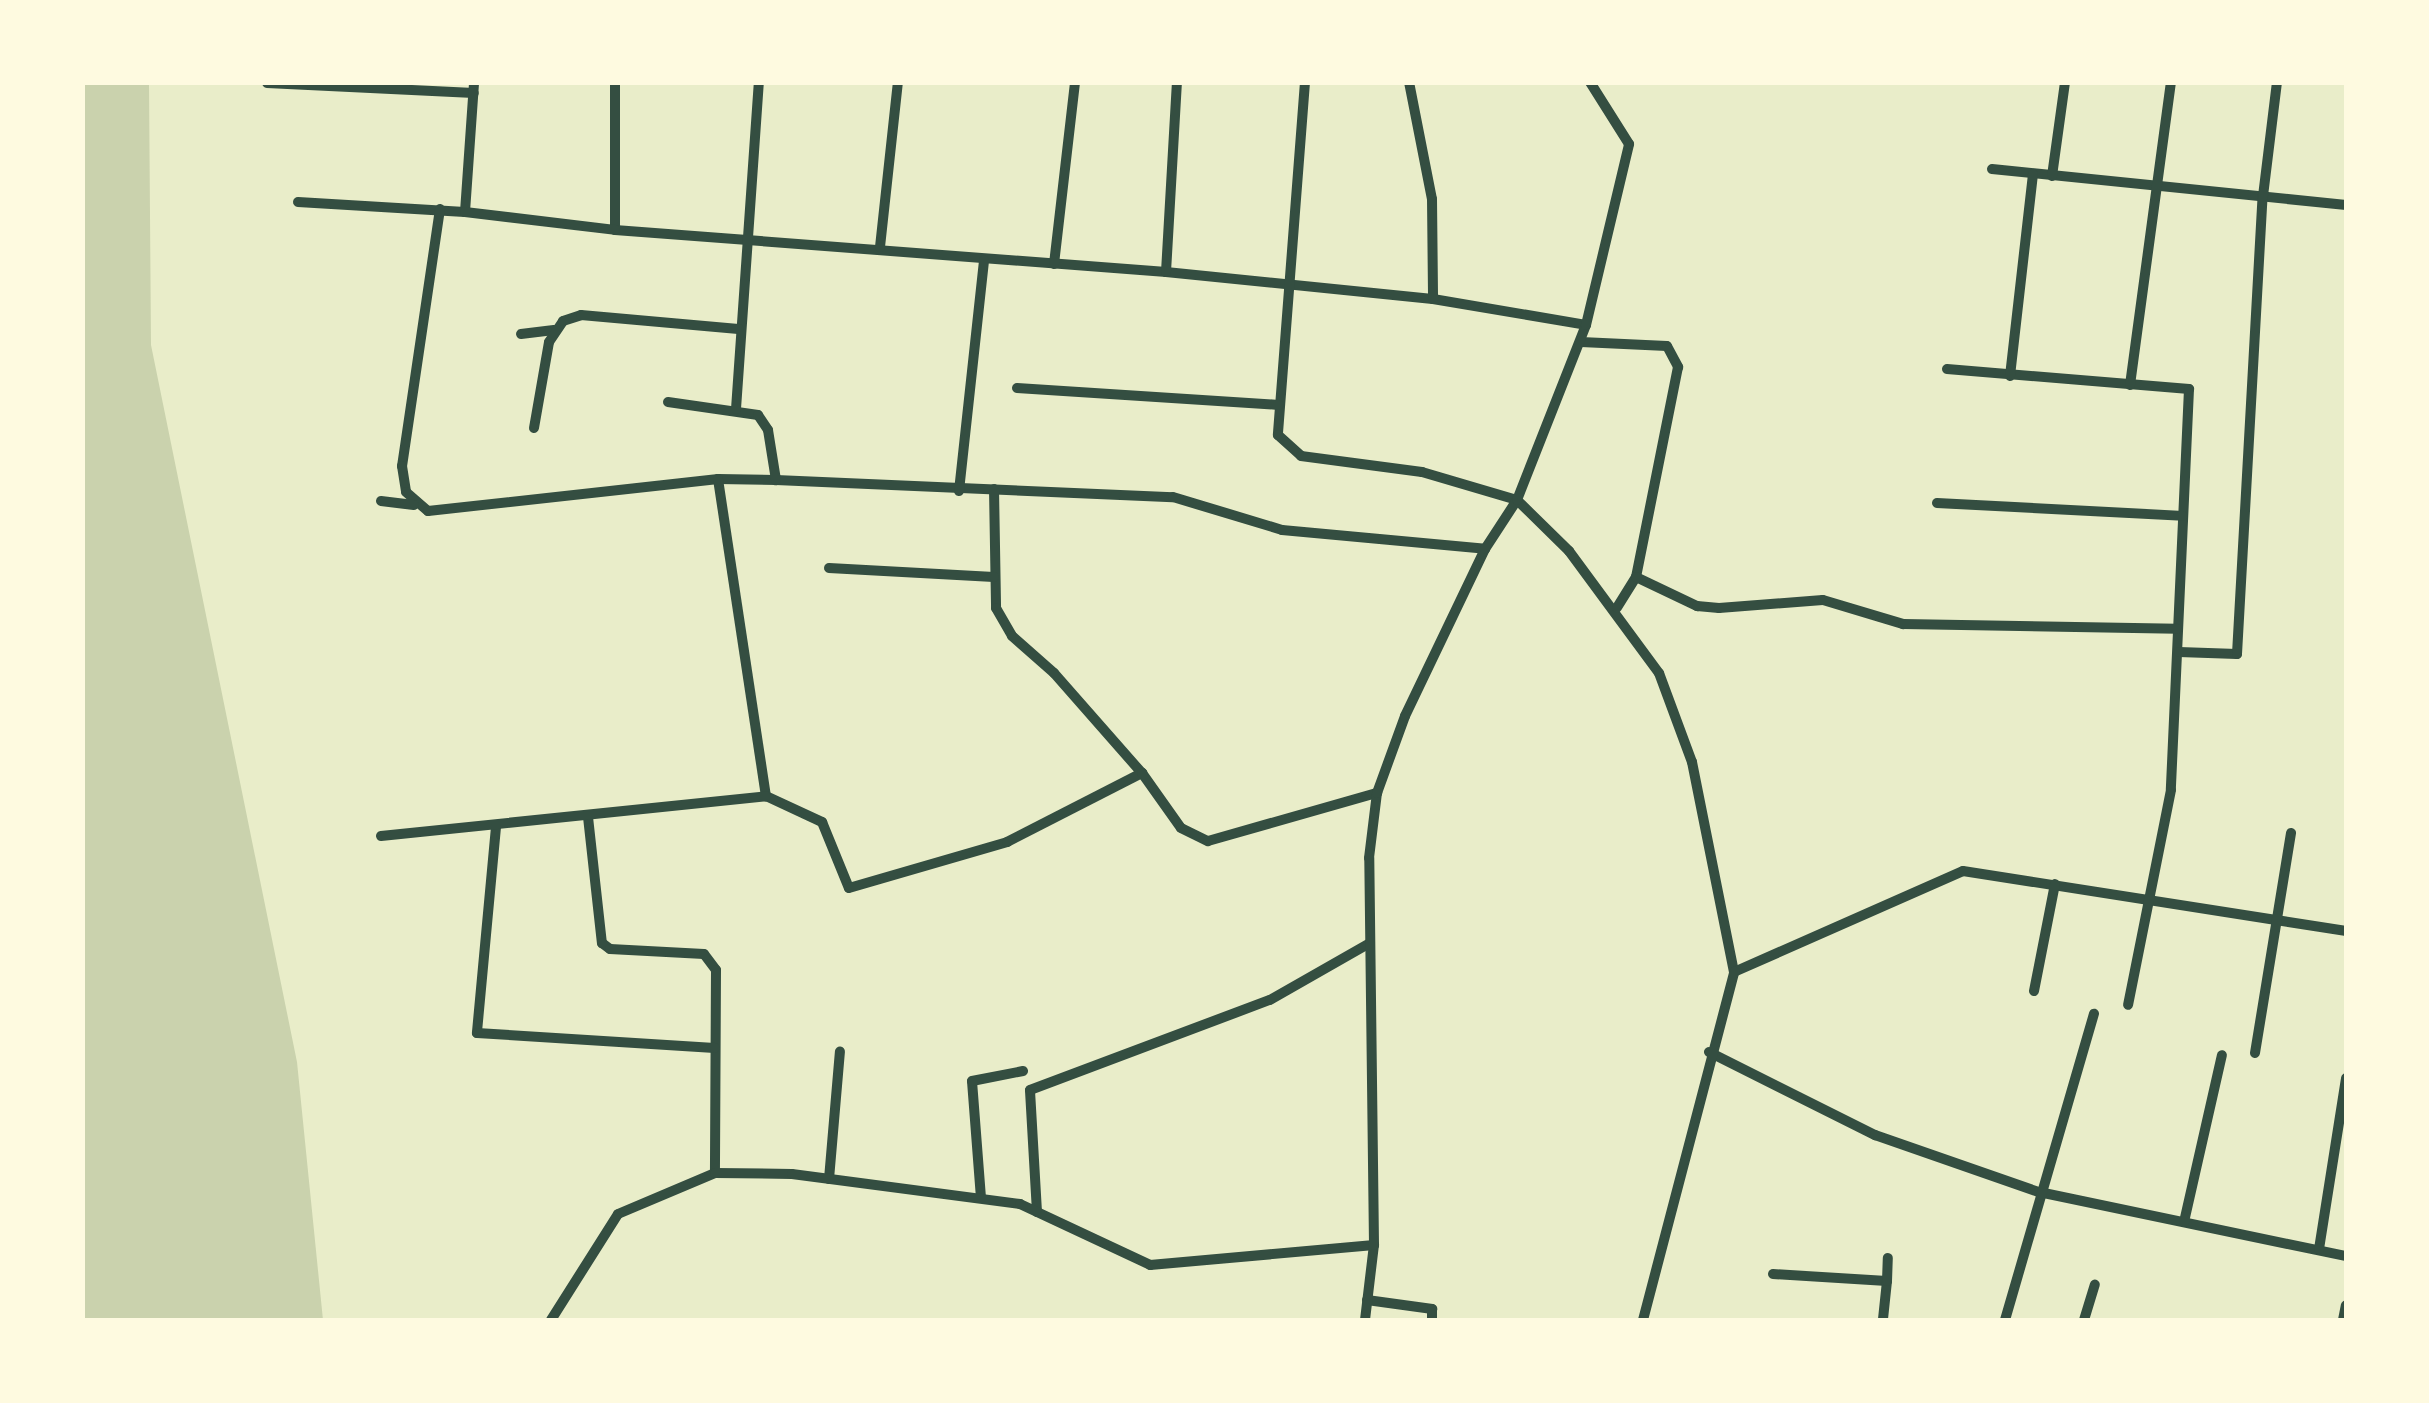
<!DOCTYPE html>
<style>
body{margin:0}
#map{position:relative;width:2429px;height:1403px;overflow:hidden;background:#e9edc9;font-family:Karla,sans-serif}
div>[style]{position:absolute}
.green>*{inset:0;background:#cad2ad}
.minor>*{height:10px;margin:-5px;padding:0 5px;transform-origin:5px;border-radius:5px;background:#344e41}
span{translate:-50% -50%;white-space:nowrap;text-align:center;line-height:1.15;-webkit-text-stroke:8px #fefae0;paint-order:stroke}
.frame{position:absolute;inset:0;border:85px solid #fefae0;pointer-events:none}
</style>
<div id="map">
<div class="green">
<div style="clip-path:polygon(82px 83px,149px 83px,151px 345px,297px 1062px,323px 1320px,83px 1320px)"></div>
</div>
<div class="minor">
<div style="left:615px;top:82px;width:148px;rotate:90deg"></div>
<div style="left:615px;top:230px;width:553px;rotate:4.36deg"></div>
<div style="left:1166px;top:272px;width:268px;rotate:5.8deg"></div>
<div style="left:1433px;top:299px;width:155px;rotate:9.6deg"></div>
<div style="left:1305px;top:82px;width:354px;rotate:94.4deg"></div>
<div style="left:1278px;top:435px;width:31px;rotate:42deg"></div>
<div style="left:1301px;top:456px;width:122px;rotate:7.5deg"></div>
<div style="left:1422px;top:472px;width:99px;rotate:16.4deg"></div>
<div style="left:1517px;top:500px;width:73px;rotate:44.4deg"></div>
<div style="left:1569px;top:551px;width:152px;rotate:53.6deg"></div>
<div style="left:1659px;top:673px;width:95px;rotate:69.7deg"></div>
<div style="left:1692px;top:762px;width:214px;rotate:78.7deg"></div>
<div style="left:1734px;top:972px;width:250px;rotate:-23.8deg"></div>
<div style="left:1963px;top:871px;width:388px;rotate:8.9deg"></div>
<div style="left:1409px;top:82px;width:119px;rotate:78.9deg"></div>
<div style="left:1432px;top:199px;width:100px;rotate:89.4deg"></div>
<div style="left:267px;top:83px;width:207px;rotate:2.8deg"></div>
<div style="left:1992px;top:169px;width:356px;rotate:5.8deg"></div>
<div style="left:2052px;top:176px;width:95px;rotate:-82.1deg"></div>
<div style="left:298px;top:202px;width:167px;rotate:3.4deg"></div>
<div style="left:465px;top:212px;width:130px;rotate:-86deg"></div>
<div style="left:440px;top:209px;width:260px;rotate:98.4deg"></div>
<div style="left:402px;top:466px;width:26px;rotate:81deg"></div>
<div style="left:406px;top:492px;width:29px;rotate:41deg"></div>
<div style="left:428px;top:511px;width:292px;rotate:-6.3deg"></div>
<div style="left:718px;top:479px;width:58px;rotate:1deg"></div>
<div style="left:776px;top:480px;width:397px;rotate:2.5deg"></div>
<div style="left:1173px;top:497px;width:114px;rotate:16.8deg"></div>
<div style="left:1282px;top:530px;width:204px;rotate:5.3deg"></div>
<div style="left:465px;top:212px;width:151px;rotate:6.8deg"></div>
<div style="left:880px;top:247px;width:166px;rotate:-83.8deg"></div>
<div style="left:1054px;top:264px;width:183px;rotate:-83.4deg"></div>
<div style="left:1166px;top:272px;width:188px;rotate:-86.7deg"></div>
<div style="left:521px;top:334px;width:33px;rotate:-7deg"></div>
<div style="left:1581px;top:342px;width:86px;rotate:2.7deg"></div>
<div style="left:1667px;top:346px;width:24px;rotate:62deg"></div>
<div style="left:1678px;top:367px;width:214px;rotate:101.3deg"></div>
<div style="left:1636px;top:577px;width:36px;rotate:122deg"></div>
<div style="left:1947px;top:369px;width:243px;rotate:4.7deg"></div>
<div style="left:2189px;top:389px;width:401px;rotate:92.6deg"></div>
<div style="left:2171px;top:790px;width:219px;rotate:101.3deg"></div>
<div style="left:2010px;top:376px;width:203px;rotate:-83.5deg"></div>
<div style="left:2130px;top:385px;width:306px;rotate:-82.3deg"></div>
<div style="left:1017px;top:388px;width:262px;rotate:3.7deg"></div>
<div style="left:668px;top:402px;width:91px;rotate:8.2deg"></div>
<div style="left:758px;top:415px;width:18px;rotate:56deg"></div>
<div style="left:768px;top:430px;width:51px;rotate:80.9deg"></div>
<div style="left:736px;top:409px;width:328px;rotate:-86deg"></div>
<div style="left:534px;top:428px;width:87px;rotate:-80.1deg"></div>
<div style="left:549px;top:342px;width:25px;rotate:-56deg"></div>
<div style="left:563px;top:321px;width:19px;rotate:-18deg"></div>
<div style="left:581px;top:315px;width:158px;rotate:5.1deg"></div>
<div style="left:718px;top:479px;width:321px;rotate:81.4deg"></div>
<div style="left:766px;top:796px;width:62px;rotate:24.9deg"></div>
<div style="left:822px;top:822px;width:71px;rotate:67.8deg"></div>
<div style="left:849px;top:888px;width:165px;rotate:-16.2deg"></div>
<div style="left:1007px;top:842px;width:152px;rotate:-27.1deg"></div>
<div style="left:994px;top:489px;width:119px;rotate:89deg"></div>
<div style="left:996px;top:608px;width:32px;rotate:60deg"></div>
<div style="left:1012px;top:636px;width:56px;rotate:41.4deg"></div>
<div style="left:1054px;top:673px;width:133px;rotate:48.7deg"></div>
<div style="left:1142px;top:773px;width:67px;rotate:54.7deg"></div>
<div style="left:1181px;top:828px;width:30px;rotate:26deg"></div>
<div style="left:1208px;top:841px;width:176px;rotate:-15.9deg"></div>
<div style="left:959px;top:491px;width:232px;rotate:-83.8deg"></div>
<div style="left:381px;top:501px;width:33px;rotate:7deg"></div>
<div style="left:1937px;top:503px;width:246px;rotate:3deg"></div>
<div style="left:829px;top:568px;width:165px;rotate:3.1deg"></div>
<div style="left:1636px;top:577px;width:68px;rotate:25.4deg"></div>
<div style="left:1697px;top:606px;width:22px;rotate:5deg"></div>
<div style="left:1719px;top:608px;width:104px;rotate:-4.4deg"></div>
<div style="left:1823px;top:600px;width:84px;rotate:16.7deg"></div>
<div style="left:1903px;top:624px;width:274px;rotate:1deg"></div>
<div style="left:2179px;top:652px;width:58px;rotate:2deg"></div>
<div style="left:2237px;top:654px;width:459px;rotate:-86.8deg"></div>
<div style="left:2263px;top:196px;width:115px;rotate:-83deg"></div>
<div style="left:588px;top:817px;width:127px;rotate:83.7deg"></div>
<div style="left:602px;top:943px;width:10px;rotate:37deg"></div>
<div style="left:610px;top:949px;width:94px;rotate:3deg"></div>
<div style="left:704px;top:954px;width:20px;rotate:53deg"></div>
<div style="left:716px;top:970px;width:203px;rotate:90.3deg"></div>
<div style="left:496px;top:827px;width:207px;rotate:95.3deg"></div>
<div style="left:477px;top:1033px;width:238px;rotate:3.6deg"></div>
<div style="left:381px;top:836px;width:387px;rotate:-5.9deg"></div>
<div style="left:2034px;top:991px;width:109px;rotate:-78.9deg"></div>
<div style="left:1709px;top:1052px;width:186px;rotate:26.6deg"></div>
<div style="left:1875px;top:1135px;width:174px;rotate:19.2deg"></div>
<div style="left:2039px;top:1192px;width:314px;rotate:11.8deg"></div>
<div style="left:2255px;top:1053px;width:223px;rotate:-80.7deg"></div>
<div style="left:829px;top:1179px;width:128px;rotate:-85.1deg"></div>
<div style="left:981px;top:1198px;width:117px;rotate:-94.4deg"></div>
<div style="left:972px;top:1081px;width:52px;rotate:-11.1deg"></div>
<div style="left:1037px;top:1212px;width:122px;rotate:-93.3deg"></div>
<div style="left:1030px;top:1090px;width:256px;rotate:-20.6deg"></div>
<div style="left:1270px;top:1000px;width:115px;rotate:-29.7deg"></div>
<div style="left:2184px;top:1222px;width:171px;rotate:-77.2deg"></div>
<div style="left:2319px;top:1249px;width:173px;rotate:-81deg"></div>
<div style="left:1773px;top:1274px;width:114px;rotate:3.5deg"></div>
<div style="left:1887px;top:1281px;width:39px;rotate:96deg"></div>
<div style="left:1887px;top:1281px;width:23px;rotate:-88deg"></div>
<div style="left:1367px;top:1300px;width:66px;rotate:7.9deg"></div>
<div style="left:1432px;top:1309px;width:11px;rotate:90deg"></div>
<div style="left:551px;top:1320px;width:125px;rotate:-57.7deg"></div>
<div style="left:618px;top:1214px;width:105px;rotate:-22.9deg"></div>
<div style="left:715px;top:1173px;width:77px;rotate:0.7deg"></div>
<div style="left:792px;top:1174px;width:230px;rotate:7.5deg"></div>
<div style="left:1020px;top:1204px;width:144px;rotate:25.1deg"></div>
<div style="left:1150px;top:1265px;width:225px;rotate:-5.1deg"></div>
<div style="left:1365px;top:1320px;width:76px;rotate:-83.2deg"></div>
<div style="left:1374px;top:1245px;width:387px;rotate:-90.7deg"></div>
<div style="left:1369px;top:858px;width:65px;rotate:-83deg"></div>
<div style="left:1377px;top:793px;width:82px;rotate:-70deg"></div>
<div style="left:1405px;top:716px;width:185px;rotate:-64.4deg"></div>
<div style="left:1485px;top:549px;width:59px;rotate:-56.9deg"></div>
<div style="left:1517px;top:500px;width:188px;rotate:-68.5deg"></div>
<div style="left:1586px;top:325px;width:186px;rotate:-76.6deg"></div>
<div style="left:1629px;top:144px;width:73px;rotate:-122.2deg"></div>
<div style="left:1643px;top:1320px;width:360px;rotate:-75.3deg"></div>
<div style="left:2005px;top:1320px;width:319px;rotate:-73.8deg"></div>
<div style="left:2084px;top:1320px;width:37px;rotate:-73deg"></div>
<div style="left:2343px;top:1320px;width:15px;rotate:-79deg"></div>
</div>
<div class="frame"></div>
</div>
